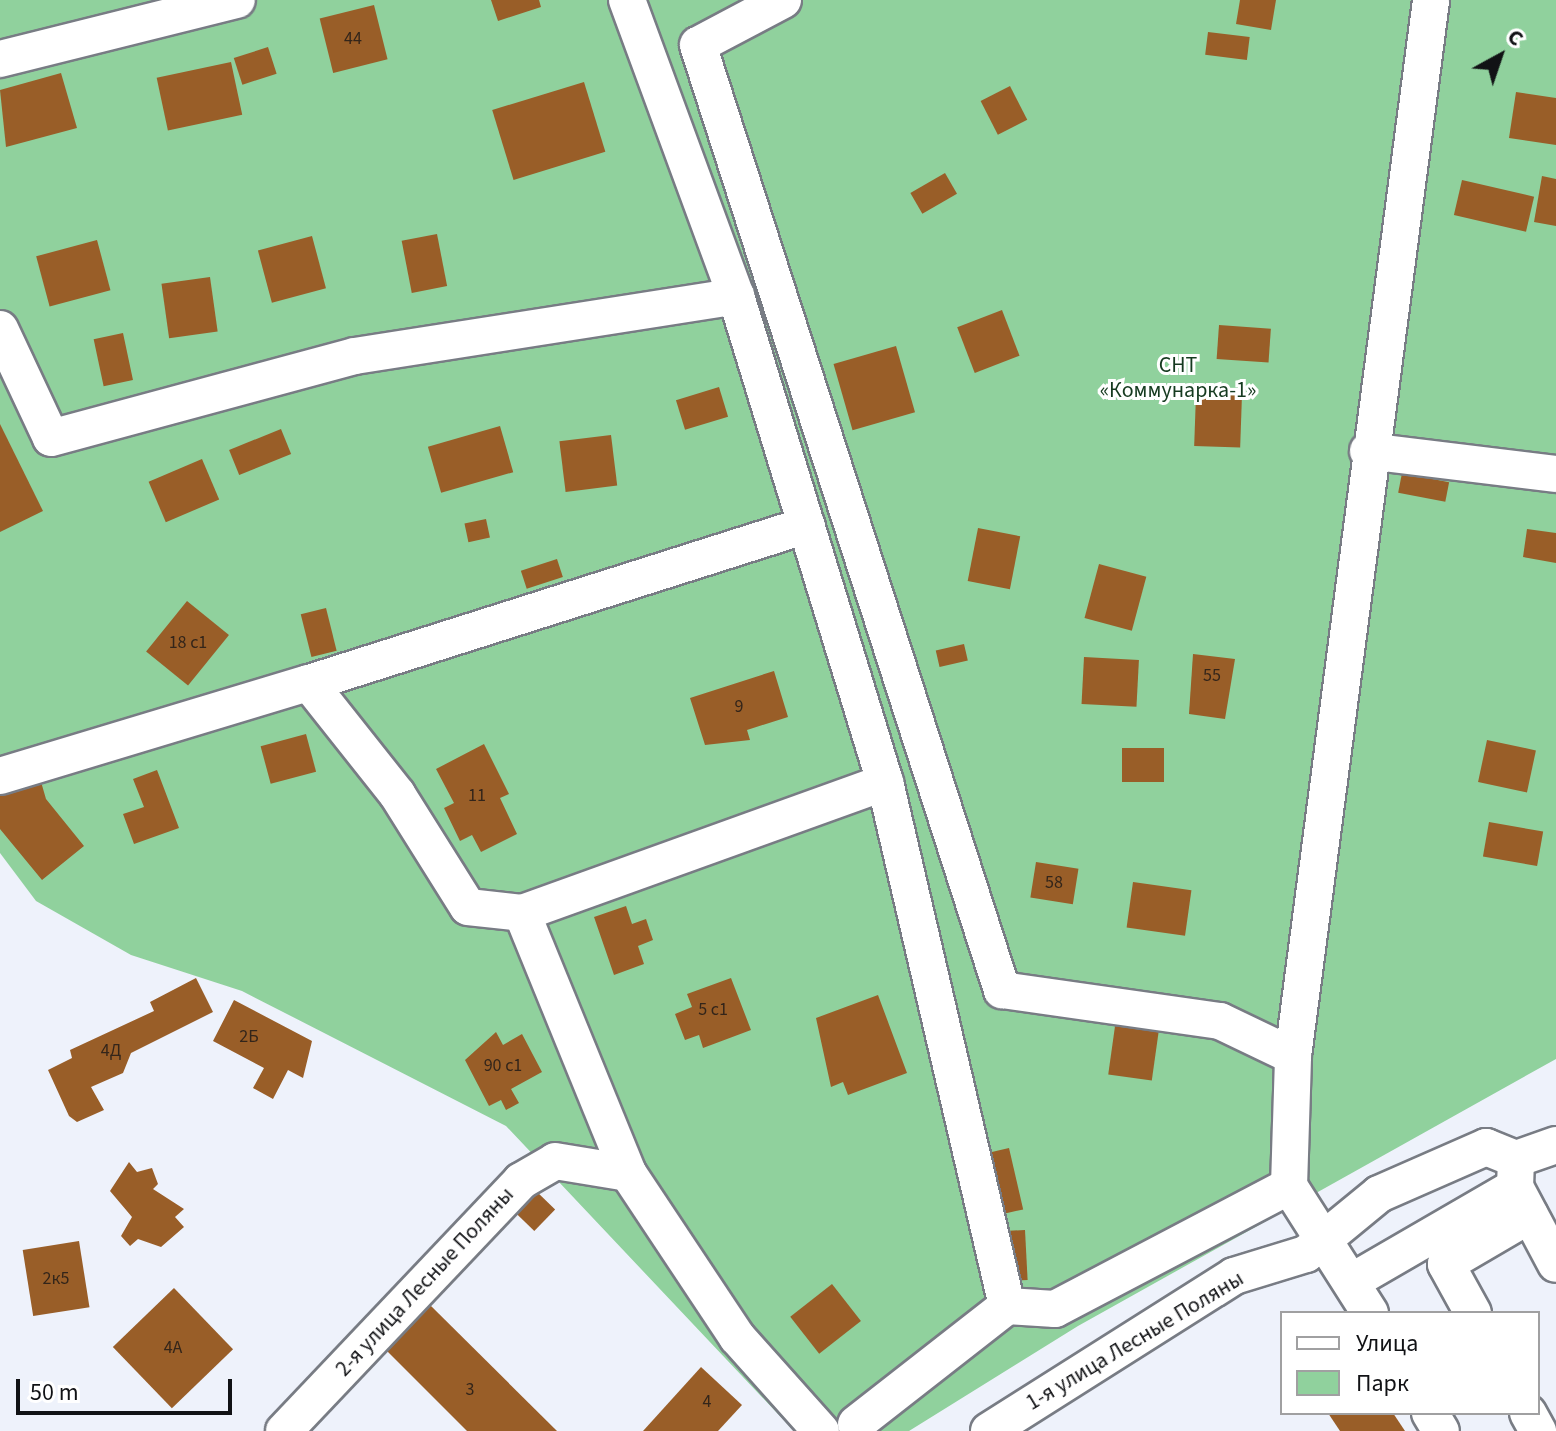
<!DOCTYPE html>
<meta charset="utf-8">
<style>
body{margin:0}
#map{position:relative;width:1556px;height:1431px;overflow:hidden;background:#eef2fb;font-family:"Source Sans 3",sans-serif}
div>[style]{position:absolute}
.green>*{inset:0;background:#90d19d}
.building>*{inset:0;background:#995e28;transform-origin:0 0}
.roads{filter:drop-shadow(2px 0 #787c84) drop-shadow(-2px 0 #787c84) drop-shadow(0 2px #787c84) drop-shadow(0 -2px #787c84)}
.minor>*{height:36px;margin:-18px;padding:0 18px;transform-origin:18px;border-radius:18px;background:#fff}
span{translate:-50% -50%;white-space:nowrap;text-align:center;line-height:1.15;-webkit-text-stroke:6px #fff;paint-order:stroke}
.number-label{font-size:18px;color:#33251a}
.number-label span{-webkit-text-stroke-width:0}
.park-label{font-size:22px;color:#153a1f}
.street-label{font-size:22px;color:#111215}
.legend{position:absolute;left:1280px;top:1311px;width:260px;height:104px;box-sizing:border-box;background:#fff;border:2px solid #a0a0a1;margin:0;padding:10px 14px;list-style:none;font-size:24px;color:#111215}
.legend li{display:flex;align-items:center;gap:16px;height:40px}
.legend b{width:40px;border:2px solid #a0a0a1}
.north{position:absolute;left:1460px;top:16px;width:80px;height:80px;-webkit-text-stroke:6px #fff;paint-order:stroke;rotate:40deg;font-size:22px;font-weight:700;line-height:32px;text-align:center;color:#111215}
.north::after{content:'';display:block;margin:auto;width:28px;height:36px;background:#111215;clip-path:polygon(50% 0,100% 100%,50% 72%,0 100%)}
.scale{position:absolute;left:16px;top:1379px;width:216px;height:36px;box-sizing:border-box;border:4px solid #111215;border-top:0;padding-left:10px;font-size:24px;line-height:28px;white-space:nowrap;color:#111215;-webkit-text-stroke:6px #fff;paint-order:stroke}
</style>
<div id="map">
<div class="green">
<div style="clip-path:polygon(0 0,1556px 0,1556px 1059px,1078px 1326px,909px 1431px,794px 1431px,506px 1126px,242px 991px,131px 955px,36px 901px,0 853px)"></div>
</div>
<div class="building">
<div style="clip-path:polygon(491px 0,539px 0,541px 7px,498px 21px)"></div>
<div style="clip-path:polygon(1240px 0,1276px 0,1271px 30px,1236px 24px)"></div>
<div style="left:374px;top:5px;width:56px;height:56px;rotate:76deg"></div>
<div style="left:1208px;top:32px;width:42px;height:23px;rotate:7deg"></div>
<div style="left:268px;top:47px;width:28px;height:36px;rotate:72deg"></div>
<div style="left:231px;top:62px;width:54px;height:76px;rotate:78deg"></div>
<div style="clip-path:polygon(61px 73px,77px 128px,6px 147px,0 90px)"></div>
<div style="left:584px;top:82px;width:73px;height:96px;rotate:73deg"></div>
<div style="left:1010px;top:86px;width:38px;height:33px;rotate:63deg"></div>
<div style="clip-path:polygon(1516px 92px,1556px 98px,1556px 145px,1509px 138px)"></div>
<div style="left:945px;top:173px;width:24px;height:40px;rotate:60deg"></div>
<div style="clip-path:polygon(1542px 176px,1556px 179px,1556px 226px,1534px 222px)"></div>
<div style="left:1462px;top:180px;width:74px;height:36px;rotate:13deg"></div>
<div style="left:437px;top:234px;width:53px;height:36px;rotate:79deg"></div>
<div style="left:312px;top:236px;width:54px;height:56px;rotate:75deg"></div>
<div style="left:97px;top:240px;width:52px;height:63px;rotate:75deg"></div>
<div style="left:210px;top:277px;width:55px;height:49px;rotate:82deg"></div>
<div style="left:1002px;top:310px;width:49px;height:48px;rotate:69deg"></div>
<div style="left:1219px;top:325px;width:52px;height:34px;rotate:4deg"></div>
<div style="left:123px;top:333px;width:48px;height:30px;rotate:78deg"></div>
<div style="left:896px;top:346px;width:69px;height:65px;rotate:74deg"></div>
<div style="left:719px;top:387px;width:31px;height:45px;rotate:73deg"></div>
<div style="left:1196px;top:394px;width:46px;height:52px;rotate:2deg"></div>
<div style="clip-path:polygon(0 424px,43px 511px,0 532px)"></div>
<div style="left:500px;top:426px;width:48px;height:75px;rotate:74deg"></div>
<div style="left:281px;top:429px;width:27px;height:56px;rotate:68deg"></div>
<div style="left:611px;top:435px;width:51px;height:52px;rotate:83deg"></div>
<div style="left:202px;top:459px;width:44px;height:58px;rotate:67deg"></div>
<div style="left:1402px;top:473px;width:48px;height:20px;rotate:11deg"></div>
<div style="left:486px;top:519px;width:19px;height:22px;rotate:78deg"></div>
<div style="left:978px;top:528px;width:43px;height:54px;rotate:11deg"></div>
<div style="clip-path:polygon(1527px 529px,1556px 533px,1556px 563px,1523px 557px)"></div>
<div style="left:557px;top:559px;width:19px;height:38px;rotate:72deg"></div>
<div style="left:1099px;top:564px;width:49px;height:56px;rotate:15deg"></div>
<div style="left:187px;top:601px;width:54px;height:65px;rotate:39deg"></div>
<div style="left:326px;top:608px;width:44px;height:26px;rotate:76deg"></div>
<div style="left:964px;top:644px;width:17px;height:29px;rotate:77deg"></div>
<div style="clip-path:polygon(1193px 654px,1235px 659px,1225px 719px,1189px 714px)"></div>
<div style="left:1084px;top:657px;width:55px;height:47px;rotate:3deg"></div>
<div style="clip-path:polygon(774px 671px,788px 717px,747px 730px,750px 740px,705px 745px,690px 698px)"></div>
<div style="left:306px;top:734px;width:39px;height:47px;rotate:75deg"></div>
<div style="left:1487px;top:740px;width:50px;height:43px;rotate:12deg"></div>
<div style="clip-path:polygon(484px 744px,509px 794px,500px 798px,517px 834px,481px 852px,472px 835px,460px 841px,444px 808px,454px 803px,436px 769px)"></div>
<div style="left:1122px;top:748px;width:42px;height:34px"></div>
<div style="clip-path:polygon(35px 761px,46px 799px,84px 846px,42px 880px,0 829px,0 771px)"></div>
<div style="clip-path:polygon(157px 770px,179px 828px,134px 844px,123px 814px,144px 807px,133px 779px)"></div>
<div style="left:1489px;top:822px;width:55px;height:35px;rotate:10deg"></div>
<div style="left:1036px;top:862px;width:43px;height:36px;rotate:9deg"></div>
<div style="left:1133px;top:882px;width:59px;height:46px;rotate:8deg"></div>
<div style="clip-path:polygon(626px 906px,632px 924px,646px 919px,653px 940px,638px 946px,644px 964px,614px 975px,594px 917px)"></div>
<div style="clip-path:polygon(196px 978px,213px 1012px,131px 1053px,123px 1073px,91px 1087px,104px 1110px,77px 1122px,69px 1116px,48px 1070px,72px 1058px,70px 1050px,154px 1011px,150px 1002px)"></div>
<div style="clip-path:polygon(731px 978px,751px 1030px,703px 1048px,699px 1035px,685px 1040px,675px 1014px,692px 1007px,687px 994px)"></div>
<div style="clip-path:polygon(878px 995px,907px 1073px,848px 1095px,843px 1082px,831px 1087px,816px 1018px)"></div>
<div style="clip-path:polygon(234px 1000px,312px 1041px,303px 1078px,288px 1070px,273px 1099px,253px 1088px,264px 1068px,213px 1041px)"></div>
<div style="left:1117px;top:1012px;width:44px;height:63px;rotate:8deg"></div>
<div style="clip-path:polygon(496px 1032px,503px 1045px,522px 1034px,542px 1072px,511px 1089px,519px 1103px,506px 1110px,501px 1100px,489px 1106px,465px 1060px)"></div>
<div style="left:1009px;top:1148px;width:63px;height:32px;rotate:77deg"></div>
<div style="clip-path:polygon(129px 1162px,137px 1172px,152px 1168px,158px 1184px,153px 1189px,184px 1209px,175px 1217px,184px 1227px,161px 1247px,138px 1239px,130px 1246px,121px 1236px,132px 1217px,110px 1191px)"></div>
<div style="left:535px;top:1190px;width:28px;height:30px;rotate:44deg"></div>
<div style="left:1025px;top:1230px;width:50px;height:25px;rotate:87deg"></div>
<div style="left:79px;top:1241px;width:67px;height:57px;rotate:81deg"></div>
<div style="left:832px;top:1284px;width:47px;height:53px;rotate:52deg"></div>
<div style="left:174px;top:1288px;width:85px;height:85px;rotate:46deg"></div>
<div style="clip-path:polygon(428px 1303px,557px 1431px,467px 1431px,384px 1348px)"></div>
<div style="clip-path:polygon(701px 1367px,742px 1405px,718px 1431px,643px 1431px)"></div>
<div style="clip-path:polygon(1328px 1413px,1393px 1413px,1405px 1431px,1340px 1431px)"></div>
</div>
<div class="roads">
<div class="minor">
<div style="left:627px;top:0;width:315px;rotate:69.8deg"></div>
<div style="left:736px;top:296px;width:508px;rotate:72.96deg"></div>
<div style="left:885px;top:782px;width:538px;rotate:76.89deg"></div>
<div style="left:1007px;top:1306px;width:48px;rotate:3.6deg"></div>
<div style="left:1055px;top:1309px;width:264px;rotate:-27.7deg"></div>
<div style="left:783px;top:0;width:96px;rotate:152.1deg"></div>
<div style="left:698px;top:45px;width:993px;rotate:72.17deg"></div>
<div style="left:1002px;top:990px;width:220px;rotate:8.1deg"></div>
<div style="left:1220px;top:1021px;width:81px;rotate:25.6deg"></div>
<div style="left:0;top:59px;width:244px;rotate:-14deg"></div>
<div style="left:0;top:329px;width:120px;rotate:64.9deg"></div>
<div style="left:51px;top:438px;width:315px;rotate:-15.1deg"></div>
<div style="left:355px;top:356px;width:386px;rotate:-8.9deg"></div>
<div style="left:1368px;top:451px;width:189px;rotate:7deg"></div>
<div style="left:309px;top:683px;width:522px;rotate:-17.6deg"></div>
<div style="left:0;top:776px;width:323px;rotate:-16.8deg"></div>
<div style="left:309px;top:683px;width:142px;rotate:51.6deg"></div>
<div style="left:397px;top:794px;width:133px;rotate:57.9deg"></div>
<div style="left:468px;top:907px;width:54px;rotate:6.3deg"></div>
<div style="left:522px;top:913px;width:281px;rotate:67.8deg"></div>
<div style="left:628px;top:1173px;width:197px;rotate:56.4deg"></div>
<div style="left:737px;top:1337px;width:126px;rotate:48.2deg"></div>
<div style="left:522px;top:913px;width:386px;rotate:-19.8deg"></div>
<div style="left:1556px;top:1145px;width:42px;rotate:160.7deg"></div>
<div style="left:1516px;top:1159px;width:28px;rotate:92deg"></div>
<div style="left:1515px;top:1187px;width:87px;rotate:62deg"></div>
<div style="left:1351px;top:1282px;width:190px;rotate:-30.1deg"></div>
<div style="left:1370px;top:1313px;width:151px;rotate:-122.5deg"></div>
<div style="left:1289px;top:1186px;width:130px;rotate:-88.2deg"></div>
<div style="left:1293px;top:1056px;width:1065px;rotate:-82.55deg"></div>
<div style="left:1473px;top:1313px;width:56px;rotate:-118.9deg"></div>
<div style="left:1446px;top:1264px;width:97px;rotate:-30.3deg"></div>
<div style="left:1430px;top:1413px;width:21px;rotate:59deg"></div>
<div style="left:1528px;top:1413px;width:21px;rotate:61deg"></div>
<div style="left:856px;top:1424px;width:192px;rotate:-38deg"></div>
<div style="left:284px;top:1431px;width:344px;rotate:-46.5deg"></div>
<div style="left:521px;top:1181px;width:39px;rotate:-30deg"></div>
<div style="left:555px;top:1161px;width:74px;rotate:9.3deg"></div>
<div style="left:989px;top:1431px;width:290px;rotate:-32.3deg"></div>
<div style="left:1234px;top:1276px;width:75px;rotate:-17deg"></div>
<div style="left:1306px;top:1254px;width:94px;rotate:-39.4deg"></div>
<div style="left:1379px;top:1194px;width:117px;rotate:-23.7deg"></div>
<div style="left:1486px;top:1147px;width:32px;rotate:22deg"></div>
</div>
</div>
<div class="number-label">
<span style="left:353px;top:39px">44</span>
<span style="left:188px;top:643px">18 с1</span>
<span style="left:1212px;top:676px">55</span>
<span style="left:739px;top:707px">9</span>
<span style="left:477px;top:796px">11</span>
<span style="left:1054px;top:883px">58</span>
<span style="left:713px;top:1010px">5 с1</span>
<span style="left:249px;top:1037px">2Б</span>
<span style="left:111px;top:1051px">4Д</span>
<span style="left:503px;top:1066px">90 с1</span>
<span style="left:56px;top:1279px">2к5</span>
<span style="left:173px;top:1348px">4А</span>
<span style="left:470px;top:1390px">3</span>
<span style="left:707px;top:1402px">4</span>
</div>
<div class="park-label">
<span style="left:1178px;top:378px">СНТ<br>«Коммунарка-1»</span>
</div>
<div class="street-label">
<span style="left:425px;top:1282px;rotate:-47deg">2-я улица Лесные Поляны</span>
<span style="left:1135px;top:1341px;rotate:-31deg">1-я улица Лесные Поляны</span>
</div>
<ul class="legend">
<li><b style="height:10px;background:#fff"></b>Улица</li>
<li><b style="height:22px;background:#90d19d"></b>Парк</li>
</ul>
<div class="north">С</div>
<div class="scale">50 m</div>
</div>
